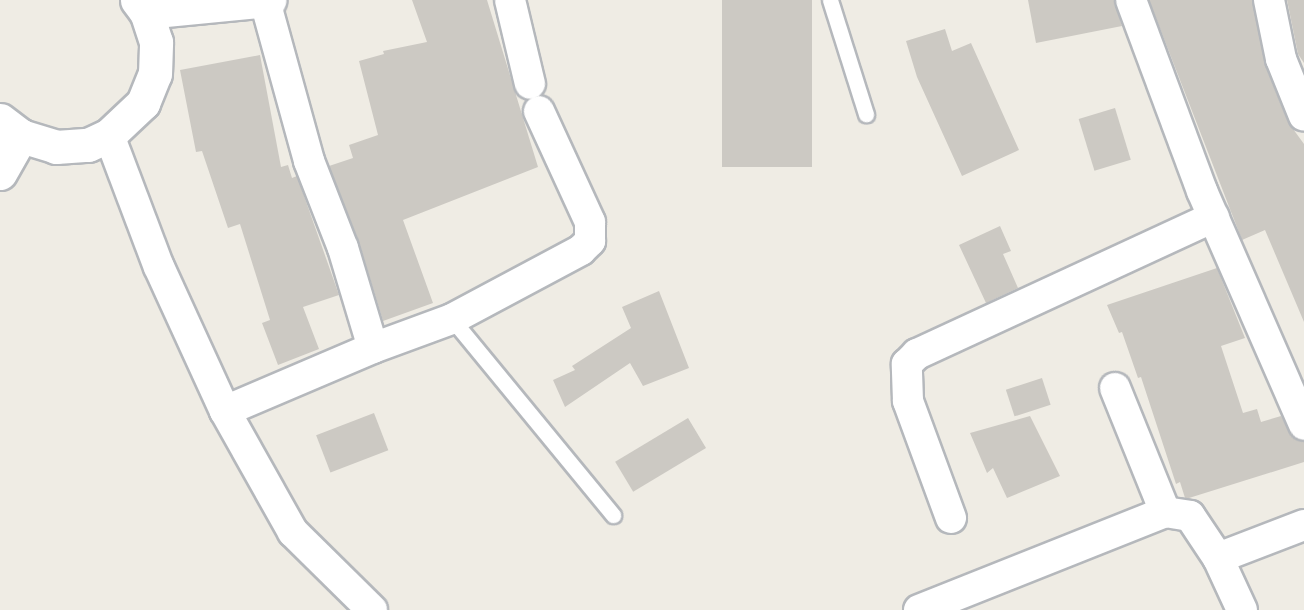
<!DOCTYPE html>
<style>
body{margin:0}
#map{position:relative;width:1304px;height:610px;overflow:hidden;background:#efece4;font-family:"Public Sans",sans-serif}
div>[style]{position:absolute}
.building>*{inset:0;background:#ccc9c3;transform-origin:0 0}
.roads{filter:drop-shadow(2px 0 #b5b8bc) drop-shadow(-2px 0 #b5b8bc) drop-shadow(0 2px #b5b8bc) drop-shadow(0 -2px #b5b8bc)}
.service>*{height:15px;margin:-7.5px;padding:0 7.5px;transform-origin:7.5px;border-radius:7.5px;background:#fff}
.minor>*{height:30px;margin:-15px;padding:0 15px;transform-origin:15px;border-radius:15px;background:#fff}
.tertiary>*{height:33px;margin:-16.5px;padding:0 16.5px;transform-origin:16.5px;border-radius:16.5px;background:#fff}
span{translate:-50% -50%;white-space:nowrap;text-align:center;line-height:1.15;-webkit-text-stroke:4.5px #fff;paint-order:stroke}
</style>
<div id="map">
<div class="building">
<div style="clip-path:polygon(412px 0,487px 0,538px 167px,403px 220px,433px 303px,383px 321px,359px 242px,329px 166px,353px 158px,349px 145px,378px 135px,359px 61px,384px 54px,383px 51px,427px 42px)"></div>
<div style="left:722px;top:0;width:90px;height:167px"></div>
<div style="clip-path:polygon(1028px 0,1114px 0,1122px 26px,1036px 43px)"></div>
<div style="clip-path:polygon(1149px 0,1252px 0,1265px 65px,1288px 122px,1304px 144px,1304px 322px,1265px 230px,1242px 240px)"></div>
<div style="clip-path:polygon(1287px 0,1304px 0,1304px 63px,1298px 54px)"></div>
<div style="clip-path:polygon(945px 29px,952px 51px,971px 43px,1019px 150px,962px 176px,917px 77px,906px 41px)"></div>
<div style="clip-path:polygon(260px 55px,281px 167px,288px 165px,292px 178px,297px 176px,339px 295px,303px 307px,319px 349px,278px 365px,262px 323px,270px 320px,240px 224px,228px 228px,202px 151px,196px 152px,180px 70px)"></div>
<div style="left:1115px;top:108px;width:54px;height:38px;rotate:73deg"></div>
<div style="clip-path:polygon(1000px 226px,1011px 251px,1003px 254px,1018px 288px,986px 303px,959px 245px)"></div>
<div style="clip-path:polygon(1217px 268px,1245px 338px,1221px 346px,1243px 413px,1257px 409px,1261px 422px,1281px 416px,1293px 438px,1304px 442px,1304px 462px,1189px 498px,1185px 498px,1180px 482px,1176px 484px,1141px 377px,1138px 378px,1122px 332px,1119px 333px,1107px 305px)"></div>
<div style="clip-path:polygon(659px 291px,689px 368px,643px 386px,630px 363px,565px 407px,553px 380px,575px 370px,572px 366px,631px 328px,622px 307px)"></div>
<div style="left:1042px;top:378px;width:28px;height:38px;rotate:72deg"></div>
<div style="left:374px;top:413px;width:40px;height:62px;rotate:69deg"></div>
<div style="clip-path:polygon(1030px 416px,1060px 476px,1007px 498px,993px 468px,987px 473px,970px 433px)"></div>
<div style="left:688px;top:418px;width:35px;height:85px;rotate:59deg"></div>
</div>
<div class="roads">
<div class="service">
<div style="left:830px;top:0;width:120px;rotate:72.5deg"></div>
<div style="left:452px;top:319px;width:254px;rotate:50.6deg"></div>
</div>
<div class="minor">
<div style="left:510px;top:0;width:86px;rotate:76.6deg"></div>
<div style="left:1131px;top:0;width:204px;rotate:69.6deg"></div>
<div style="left:1202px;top:191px;width:255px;rotate:66.4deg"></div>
<div style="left:1269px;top:0;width:60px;rotate:78.5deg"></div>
<div style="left:1281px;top:59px;width:61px;rotate:68deg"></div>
<div style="left:265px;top:1px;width:166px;rotate:74.6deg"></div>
<div style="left:309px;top:161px;width:93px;rotate:68.7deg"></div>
<div style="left:343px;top:248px;width:104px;rotate:73.3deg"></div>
<div style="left:109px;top:135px;width:141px;rotate:69.3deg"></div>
<div style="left:159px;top:267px;width:158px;rotate:65.4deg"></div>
<div style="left:225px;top:411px;width:139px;rotate:60.7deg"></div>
<div style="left:293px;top:532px;width:111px;rotate:44.6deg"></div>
<div style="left:1115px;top:388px;width:134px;rotate:68deg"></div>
<div style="left:225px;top:411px;width:161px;rotate:-23.1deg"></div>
<div style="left:373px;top:348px;width:84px;rotate:-20.2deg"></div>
<div style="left:452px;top:319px;width:146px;rotate:-28.1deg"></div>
<div style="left:581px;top:250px;width:13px;rotate:-45deg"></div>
<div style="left:590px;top:241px;width:19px;rotate:-90deg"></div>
<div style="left:590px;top:222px;width:122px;rotate:-114.7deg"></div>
<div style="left:951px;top:518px;width:125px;rotate:-110.2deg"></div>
<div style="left:908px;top:401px;width:37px;rotate:-92deg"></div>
<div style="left:907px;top:364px;width:14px;rotate:-45deg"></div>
<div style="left:917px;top:354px;width:327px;rotate:-24.8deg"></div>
<div style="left:1218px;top:558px;width:57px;rotate:65.2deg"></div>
<div style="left:919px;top:610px;width:265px;rotate:-21.7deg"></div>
<div style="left:1165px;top:512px;width:25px;rotate:9deg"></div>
<div style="left:1190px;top:516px;width:50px;rotate:56.3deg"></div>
<div style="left:1218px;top:558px;width:92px;rotate:-21deg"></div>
</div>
<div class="tertiary">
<div style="left:146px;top:12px;width:124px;rotate:-5.6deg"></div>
<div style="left:0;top:120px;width:26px;rotate:37deg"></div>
<div style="left:21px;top:136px;width:37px;rotate:17deg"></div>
<div style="left:56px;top:147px;width:32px;rotate:-4deg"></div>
<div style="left:88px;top:145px;width:23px;rotate:-25deg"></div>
<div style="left:109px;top:135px;width:47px;rotate:-43.3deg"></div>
<div style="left:143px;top:103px;width:31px;rotate:-68deg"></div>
<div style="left:155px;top:74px;width:32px;rotate:-88deg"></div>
<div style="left:156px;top:42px;width:32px;rotate:-108deg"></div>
<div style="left:146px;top:12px;width:15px;rotate:-127deg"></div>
<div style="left:0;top:173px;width:43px;rotate:-60.4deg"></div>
</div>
</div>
</div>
